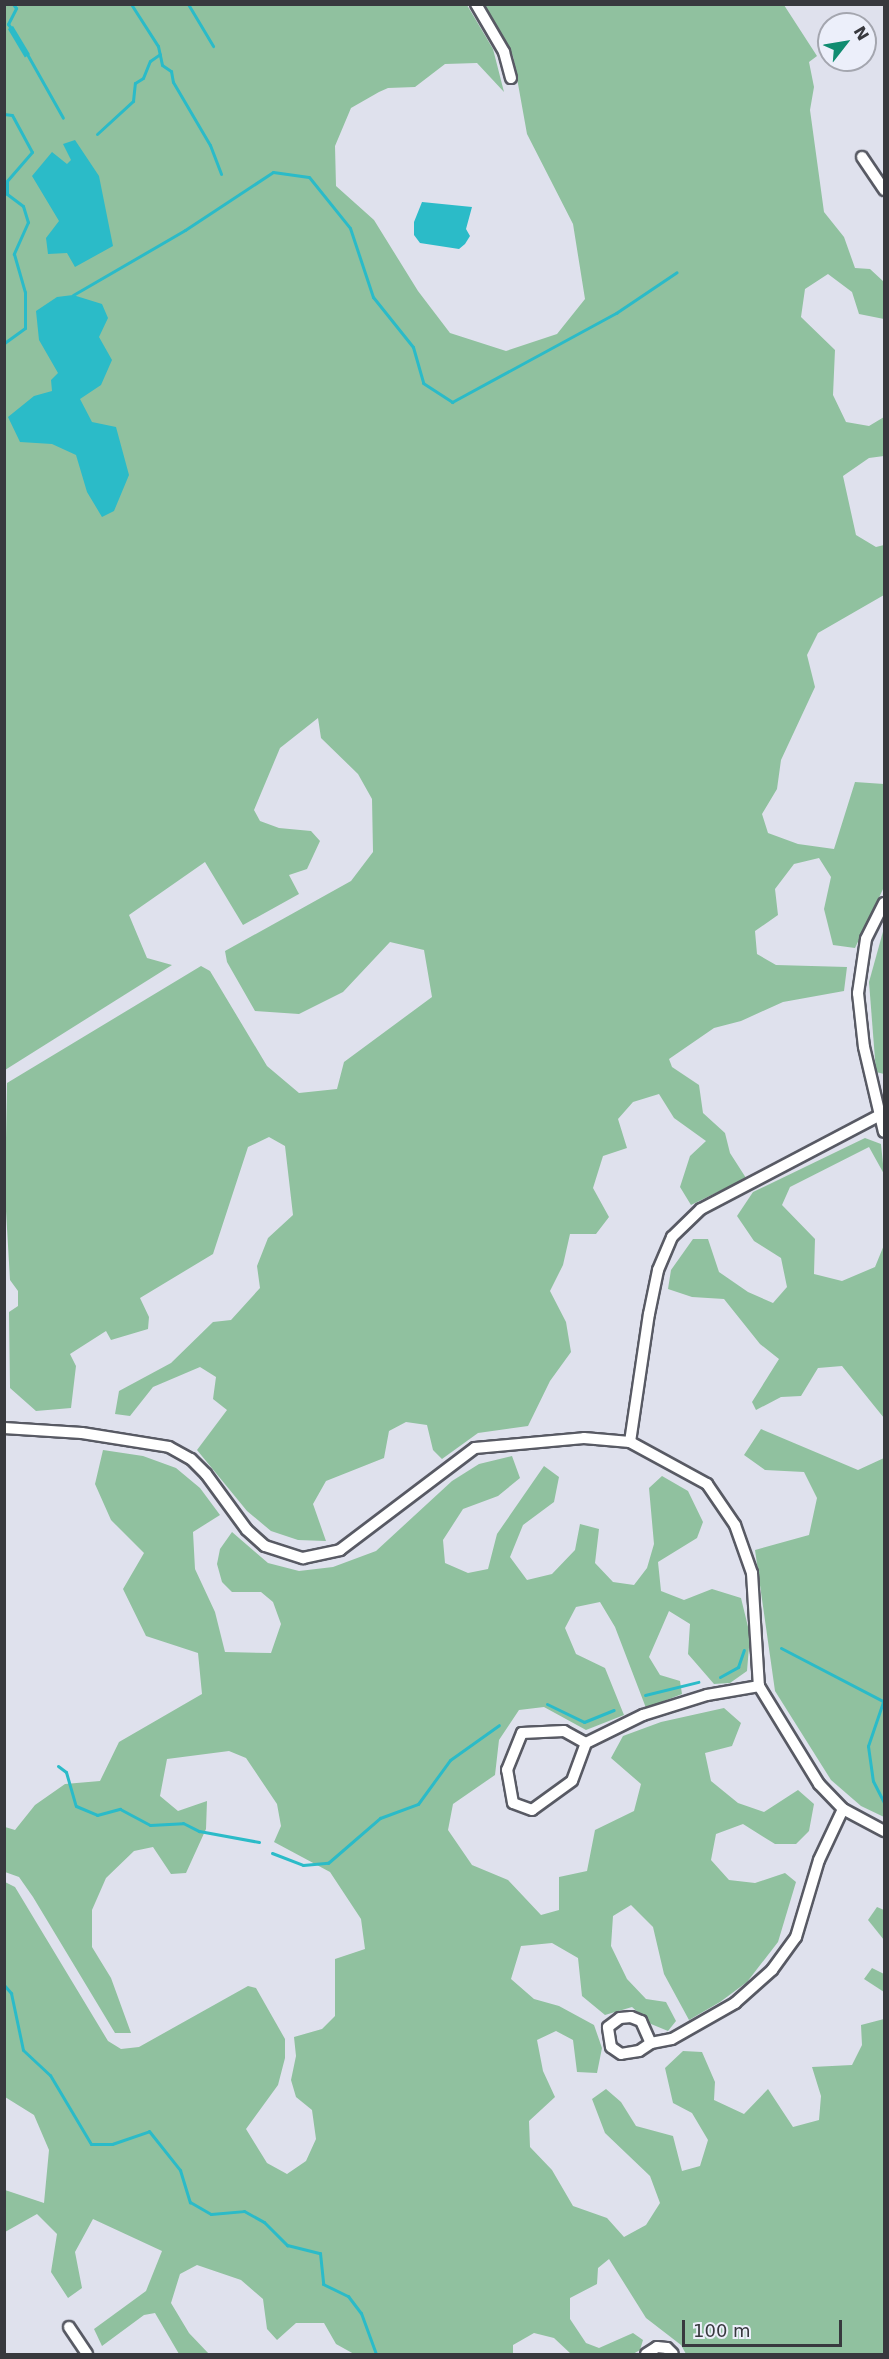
<!DOCTYPE html>
<style>
body{margin:0}
#map{position:relative;width:889px;height:2359px;overflow:hidden;background:#dfe1ed;font-family:"DejaVu Sans",sans-serif}
div>[style]{position:absolute}
.green>*{inset:0;background:#90c19f}
.water>*{inset:0;background:#2bbbc8;transform-origin:0 0}
.stream>*{height:3px;margin:-1.5px;padding:0 1.5px;transform-origin:1.5px;border-radius:1.5px;background:#2bbbc8}
.roads{filter:drop-shadow(2px 0 #585a64) drop-shadow(-2px 0 #585a64) drop-shadow(0 2px #585a64) drop-shadow(0 -2px #585a64)}
.minor>*{height:10px;margin:-5px;padding:0 5px;transform-origin:5px;border-radius:5px;background:#fff}
span{translate:-50% -50%;white-space:nowrap;text-align:center;line-height:1.15;-webkit-text-stroke:4.5px #eceffa;paint-order:stroke}
.frame{position:absolute;inset:0;border:6px solid #38393e;pointer-events:none}
.north{position:absolute;left:817px;top:12px;width:60px;height:60px;box-sizing:border-box;background:#eceffa;border:2px solid #a4a6af;border-radius:50%;rotate:59deg;font-size:16px;font-weight:700;line-height:24px;text-align:center;color:#38393e}
.north::after{content:'';display:block;margin:auto;width:21px;height:27px;background:#108c70;clip-path:polygon(50% 0,100% 100%,50% 72%,0 100%)}
.scale{position:absolute;left:682px;top:2320px;width:160px;height:27px;box-sizing:border-box;border:3px solid #38393e;border-top:0;padding-left:8px;font-size:18px;line-height:21px;white-space:nowrap;color:#38393e;-webkit-text-stroke:4px #eceffa;paint-order:stroke}
</style>
<div id="map">
<div class="green">
<div style="clip-path:polygon(4px 5px,467px 5px,493px 49px,504px 92px,477px 63px,445px 64px,415px 87px,388px 88px,379px 92px,351px 108px,335px 146px,336px 186px,374px 220px,418px 291px,450px 333px,506px 351px,557px 334px,585px 299px,573px 224px,527px 134px,513px 56px,482px 5px,784px 5px,817px 56px,809px 62px,814px 87px,810px 110px,824px 212px,844px 237px,855px 268px,870px 269px,884px 282px,884px 319px,859px 314px,852px 292px,828px 274px,805px 289px,801px 317px,835px 350px,833px 395px,846px 422px,869px 426px,884px 417px,884px 456px,869px 458px,843px 476px,856px 535px,876px 547px,884px 545px,884px 595px,818px 633px,807px 655px,815px 687px,781px 760px,777px 789px,762px 814px,768px 833px,798px 844px,834px 849px,855px 782px,884px 784px,884px 887px,855px 948px,833px 945px,824px 909px,831px 877px,819px 858px,794px 864px,775px 889px,778px 915px,755px 931px,757px 954px,776px 965px,847px 967px,844px 991px,783px 1002px,741px 1021px,714px 1028px,669px 1059px,672px 1067px,699px 1085px,703px 1113px,725px 1133px,730px 1153px,746px 1178px,691px 1205px,680px 1187px,690px 1156px,706px 1141px,674px 1118px,659px 1094px,633px 1102px,618px 1119px,627px 1148px,603px 1156px,593px 1188px,609px 1217px,596px 1234px,570px 1234px,563px 1265px,550px 1291px,566px 1322px,571px 1352px,550px 1381px,528px 1426px,478px 1433px,442px 1459px,433px 1450px,427px 1425px,406px 1422px,389px 1431px,384px 1458px,326px 1481px,313px 1504px,326px 1541px,298px 1540px,271px 1531px,247px 1511px,197px 1450px,227px 1410px,213px 1399px,216px 1377px,200px 1367px,153px 1387px,130px 1416px,115px 1414px,119px 1391px,171px 1363px,213px 1322px,231px 1320px,260px 1288px,257px 1266px,268px 1238px,293px 1215px,285px 1146px,269px 1137px,248px 1147px,213px 1254px,140px 1298px,149px 1317px,148px 1329px,111px 1340px,106px 1331px,70px 1354px,76px 1366px,71px 1408px,36px 1411px,10px 1388px,9px 1312px,18px 1306px,18px 1291px,10px 1280px,5px 1194px,7px 1083px,201px 966px,210px 971px,267px 1066px,299px 1093px,337px 1089px,344px 1062px,432px 997px,424px 950px,390px 942px,343px 992px,299px 1014px,255px 1011px,227px 962px,225px 951px,351px 881px,373px 852px,372px 799px,358px 774px,321px 738px,318px 718px,280px 748px,254px 810px,260px 821px,279px 828px,311px 831px,320px 841px,307px 869px,289px 875px,299px 894px,243px 925px,205px 862px,129px 915px,147px 958px,172px 965px,5px 1070px)"></div>
<div style="clip-path:polygon(884px 928px,884px 1074px,876px 1072px,869px 982px)"></div>
<div style="clip-path:polygon(865px 1138px,881px 1144px,884px 1174px,869px 1147px,790px 1187px,782px 1205px,815px 1239px,814px 1274px,842px 1281px,875px 1267px,884px 1245px,884px 1418px,842px 1366px,818px 1368px,801px 1396px,781px 1397px,756px 1410px,752px 1402px,779px 1359px,760px 1344px,724px 1299px,692px 1297px,668px 1289px,671px 1270px,693px 1239px,708px 1239px,719px 1272px,748px 1292px,773px 1303px,787px 1287px,781px 1258px,754px 1241px,737px 1216px,753px 1192px)"></div>
<div style="clip-path:polygon(761px 1429px,858px 1470px,884px 1458px,884px 1817px,861px 1806px,831px 1780px,775px 1691px,755px 1550px,809px 1535px,817px 1498px,804px 1472px,765px 1470px,744px 1455px)"></div>
<div style="clip-path:polygon(103px 1450px,143px 1456px,176px 1468px,200px 1488px,220px 1515px,193px 1532px,195px 1569px,215px 1612px,225px 1652px,271px 1653px,281px 1624px,273px 1602px,261px 1592px,232px 1592px,222px 1582px,217px 1564px,220px 1549px,232px 1532px,268px 1563px,299px 1571px,333px 1567px,376px 1551px,452px 1481px,479px 1464px,512px 1456px,520px 1478px,498px 1496px,463px 1509px,443px 1540px,445px 1563px,468px 1573px,488px 1569px,497px 1534px,544px 1466px,559px 1477px,554px 1502px,523px 1525px,510px 1557px,527px 1580px,552px 1574px,575px 1550px,580px 1524px,599px 1529px,595px 1563px,613px 1582px,634px 1585px,647px 1568px,654px 1544px,649px 1488px,662px 1476px,688px 1491px,703px 1522px,697px 1538px,658px 1562px,661px 1591px,684px 1600px,712px 1589px,741px 1598px,750px 1635px,747px 1671px,730px 1683px,714px 1684px,688px 1654px,690px 1624px,669px 1611px,649px 1657px,660px 1675px,680px 1681px,682px 1694px,646px 1708px,615px 1627px,600px 1602px,576px 1607px,565px 1628px,576px 1654px,605px 1668px,624px 1715px,586px 1730px,544px 1707px,519px 1710px,499px 1740px,495px 1775px,453px 1804px,448px 1830px,472px 1865px,508px 1880px,541px 1915px,559px 1910px,559px 1877px,587px 1871px,595px 1830px,634px 1811px,641px 1784px,611px 1758px,623px 1736px,661px 1722px,724px 1708px,741px 1723px,732px 1746px,705px 1753px,711px 1781px,738px 1803px,764px 1812px,798px 1790px,814px 1804px,809px 1831px,796px 1844px,775px 1844px,743px 1824px,716px 1834px,711px 1860px,729px 1880px,755px 1883px,785px 1873px,796px 1882px,778px 1942px,747px 1982px,720px 2002px,689px 2020px,664px 1974px,653px 1927px,631px 1905px,613px 1916px,611px 1946px,627px 1979px,646px 1999px,666px 2002px,676px 2021px,668px 2031px,651px 2024px,632px 2007px,605px 2015px,582px 1996px,578px 1958px,552px 1943px,521px 1946px,511px 1979px,534px 1999px,559px 2006px,594px 2025px,602px 2048px,597px 2073px,577px 2072px,573px 2040px,556px 2031px,537px 2040px,543px 2071px,555px 2097px,529px 2121px,530px 2147px,552px 2170px,573px 2206px,607px 2218px,624px 2237px,646px 2225px,660px 2203px,650px 2176px,605px 2133px,592px 2099px,606px 2089px,621px 2102px,636px 2126px,673px 2136px,682px 2171px,700px 2166px,708px 2140px,692px 2113px,673px 2103px,665px 2068px,683px 2051px,702px 2052px,715px 2082px,714px 2100px,744px 2114px,768px 2089px,793px 2127px,819px 2120px,821px 2096px,812px 2067px,852px 2065px,862px 2045px,861px 2025px,884px 2019px,884px 2354px,686px 2354px,681px 2345px,646px 2318px,609px 2259px,598px 2268px,597px 2284px,570px 2298px,570px 2319px,586px 2343px,599px 2348px,633px 2333px,643px 2340px,640px 2350px,633px 2354px,571px 2354px,554px 2338px,534px 2333px,513px 2345px,513px 2354px,354px 2354px,336px 2344px,324px 2323px,296px 2323px,277px 2340px,267px 2329px,263px 2299px,241px 2280px,197px 2265px,180px 2274px,171px 2303px,189px 2333px,209px 2354px,179px 2354px,155px 2313px,144px 2315px,102px 2346px,94px 2329px,146px 2291px,162px 2251px,93px 2219px,75px 2252px,82px 2288px,68px 2298px,51px 2272px,57px 2234px,37px 2214px,5px 2232px,5px 2190px,44px 2203px,49px 2150px,34px 2115px,5px 2097px,5px 1882px,15px 1887px,108px 2041px,121px 2049px,139px 2047px,248px 1986px,256px 1988px,285px 2039px,285px 2058px,278px 2085px,246px 2129px,267px 2163px,287px 2174px,306px 2161px,316px 2139px,312px 2110px,296px 2097px,291px 2080px,296px 2056px,294px 2037px,322px 2029px,335px 2016px,335px 1959px,365px 1949px,361px 1919px,330px 1872px,274px 1842px,281px 1826px,277px 1804px,246px 1758px,229px 1751px,167px 1759px,160px 1796px,178px 1811px,207px 1801px,206px 1829px,186px 1873px,171px 1874px,153px 1847px,134px 1851px,106px 1878px,92px 1910px,92px 1947px,111px 1978px,131px 2033px,115px 2033px,33px 1897px,19px 1877px,5px 1872px,5px 1827px,15px 1830px,35px 1805px,65px 1784px,100px 1781px,119px 1742px,202px 1694px,198px 1653px,146px 1636px,123px 1589px,144px 1553px,111px 1520px,95px 1484px)"></div>
<div style="clip-path:polygon(877px 1907px,884px 1910px,884px 1940px,868px 1920px)"></div>
<div style="clip-path:polygon(872px 1968px,884px 1974px,884px 1992px,864px 1979px)"></div>
</div>
<div class="water">
<div style="left:13px;top:26px;width:33px;height:6px;rotate:59deg"></div>
<div style="clip-path:polygon(75px 140px,99px 176px,113px 246px,75px 267px,67px 253px,48px 254px,46px 238px,59px 221px,32px 176px,52px 152px,67px 164px,71px 160px,63px 144px)"></div>
<div style="clip-path:polygon(422px 202px,472px 207px,466px 229px,470px 236px,465px 244px,459px 249px,420px 243px,414px 235px,414px 222px)"></div>
<div style="clip-path:polygon(73px 295px,102px 304px,108px 318px,99px 337px,112px 360px,101px 385px,80px 399px,92px 422px,116px 427px,129px 475px,114px 511px,102px 517px,87px 492px,76px 455px,52px 444px,20px 442px,8px 417px,34px 396px,52px 391px,51px 380px,58px 373px,39px 340px,36px 311px,57px 297px)"></div>
</div>
<div class="stream">
<div style="left:131px;top:4px;width:50px;rotate:57.3deg"></div>
<div style="left:158px;top:46px;width:19px;rotate:78deg"></div>
<div style="left:162px;top:65px;width:11px;rotate:34deg"></div>
<div style="left:171px;top:71px;width:11px;rotate:80deg"></div>
<div style="left:173px;top:82px;width:73px;rotate:59.6deg"></div>
<div style="left:210px;top:145px;width:31px;rotate:69deg"></div>
<div style="left:188px;top:4px;width:49px;rotate:59.2deg"></div>
<div style="left:11px;top:28px;width:5px;rotate:-127deg"></div>
<div style="left:8px;top:24px;width:18px;rotate:-63deg"></div>
<div style="left:16px;top:8px;width:5px;rotate:-127deg"></div>
<div style="left:27px;top:54px;width:73px;rotate:60.6deg"></div>
<div style="left:4px;top:114px;width:8px;rotate:7deg"></div>
<div style="left:12px;top:115px;width:42px;rotate:61.6deg"></div>
<div style="left:32px;top:152px;width:38px;rotate:131deg"></div>
<div style="left:7px;top:181px;width:13px;rotate:90deg"></div>
<div style="left:7px;top:194px;width:20px;rotate:37deg"></div>
<div style="left:23px;top:206px;width:17px;rotate:73deg"></div>
<div style="left:28px;top:222px;width:35px;rotate:114deg"></div>
<div style="left:14px;top:254px;width:40px;rotate:74deg"></div>
<div style="left:25px;top:292px;width:36px;rotate:90deg"></div>
<div style="left:25px;top:328px;width:26px;rotate:144deg"></div>
<div style="left:97px;top:134px;width:49px;rotate:-42.5deg"></div>
<div style="left:133px;top:101px;width:18px;rotate:-84deg"></div>
<div style="left:135px;top:83px;width:9px;rotate:-32deg"></div>
<div style="left:143px;top:78px;width:18px;rotate:-68deg"></div>
<div style="left:150px;top:61px;width:12px;rotate:-35deg"></div>
<div style="left:73px;top:295px;width:129px;rotate:-30.1deg"></div>
<div style="left:185px;top:230px;width:105px;rotate:-33.4deg"></div>
<div style="left:273px;top:172px;width:36px;rotate:8deg"></div>
<div style="left:309px;top:177px;width:65px;rotate:51.2deg"></div>
<div style="left:350px;top:228px;width:73px;rotate:71.6deg"></div>
<div style="left:373px;top:297px;width:64px;rotate:51.3deg"></div>
<div style="left:413px;top:347px;width:37px;rotate:74deg"></div>
<div style="left:423px;top:383px;width:35px;rotate:33deg"></div>
<div style="left:452px;top:402px;width:187px;rotate:-28.5deg"></div>
<div style="left:616px;top:313px;width:73px;rotate:-33.9deg"></div>
<div style="left:781px;top:1648px;width:115px;rotate:27.5deg"></div>
<div style="left:720px;top:1677px;width:21px;rotate:-29deg"></div>
<div style="left:738px;top:1667px;width:18px;rotate:-71deg"></div>
<div style="left:645px;top:1695px;width:55px;rotate:-13.8deg"></div>
<div style="left:884px;top:1699px;width:50px;rotate:108.8deg"></div>
<div style="left:868px;top:1746px;width:35px;rotate:82deg"></div>
<div style="left:873px;top:1781px;width:25px;rotate:63deg"></div>
<div style="left:547px;top:1704px;width:41px;rotate:25.9deg"></div>
<div style="left:584px;top:1722px;width:32px;rotate:-22deg"></div>
<div style="left:58px;top:1766px;width:10px;rotate:37deg"></div>
<div style="left:66px;top:1772px;width:35px;rotate:74deg"></div>
<div style="left:76px;top:1806px;width:23px;rotate:23deg"></div>
<div style="left:97px;top:1815px;width:24px;rotate:-15deg"></div>
<div style="left:120px;top:1809px;width:34px;rotate:28deg"></div>
<div style="left:150px;top:1825px;width:33px;rotate:-3deg"></div>
<div style="left:183px;top:1823px;width:18px;rotate:27deg"></div>
<div style="left:199px;top:1831px;width:61px;rotate:10.4deg"></div>
<div style="left:272px;top:1853px;width:33px;rotate:21deg"></div>
<div style="left:303px;top:1865px;width:25px;rotate:-5deg"></div>
<div style="left:328px;top:1863px;width:69px;rotate:-40.9deg"></div>
<div style="left:380px;top:1818px;width:40px;rotate:-20.2deg"></div>
<div style="left:418px;top:1804px;width:54px;rotate:-54deg"></div>
<div style="left:450px;top:1760px;width:60px;rotate:-35.5deg"></div>
<div style="left:4px;top:1985px;width:11px;rotate:49deg"></div>
<div style="left:11px;top:1993px;width:58px;rotate:78.1deg"></div>
<div style="left:23px;top:2050px;width:37px;rotate:43deg"></div>
<div style="left:50px;top:2075px;width:80px;rotate:59.3deg"></div>
<div style="left:91px;top:2144px;width:21px"></div>
<div style="left:112px;top:2144px;width:39px;rotate:-19deg"></div>
<div style="left:149px;top:2131px;width:50px;rotate:51.5deg"></div>
<div style="left:180px;top:2170px;width:34px;rotate:73deg"></div>
<div style="left:190px;top:2202px;width:24px;rotate:30deg"></div>
<div style="left:211px;top:2214px;width:33px;rotate:-5deg"></div>
<div style="left:244px;top:2211px;width:23px;rotate:29deg"></div>
<div style="left:264px;top:2222px;width:33px;rotate:45deg"></div>
<div style="left:287px;top:2245px;width:34px;rotate:14deg"></div>
<div style="left:320px;top:2253px;width:31px;rotate:84deg"></div>
<div style="left:323px;top:2284px;width:28px;rotate:26deg"></div>
<div style="left:348px;top:2296px;width:21px;rotate:53deg"></div>
<div style="left:361px;top:2313px;width:44px;rotate:69.9deg"></div>
</div>
<div class="roads">
<div class="minor">
<div style="left:476px;top:4px;width:56px;rotate:59.7deg"></div>
<div style="left:504px;top:52px;width:27px;rotate:75deg"></div>
<div style="left:862px;top:157px;width:40px;rotate:56deg"></div>
<div style="left:884px;top:903px;width:40px;rotate:116.6deg"></div>
<div style="left:866px;top:939px;width:55px;rotate:98.4deg"></div>
<div style="left:858px;top:993px;width:54px;rotate:83.7deg"></div>
<div style="left:864px;top:1047px;width:87px;rotate:76.8deg"></div>
<div style="left:4px;top:1428px;width:78px;rotate:3.7deg"></div>
<div style="left:82px;top:1433px;width:88px;rotate:9.1deg"></div>
<div style="left:169px;top:1447px;width:25px;rotate:29deg"></div>
<div style="left:191px;top:1459px;width:21px;rotate:45deg"></div>
<div style="left:206px;top:1474px;width:69px;rotate:53.8deg"></div>
<div style="left:247px;top:1530px;width:24px;rotate:42deg"></div>
<div style="left:265px;top:1546px;width:40px;rotate:18deg"></div>
<div style="left:303px;top:1558px;width:38px;rotate:-12deg"></div>
<div style="left:340px;top:1550px;width:169px;rotate:-37.1deg"></div>
<div style="left:475px;top:1448px;width:109px;rotate:-5.2deg"></div>
<div style="left:584px;top:1438px;width:46px;rotate:5deg"></div>
<div style="left:630px;top:1442px;width:88px;rotate:28.6deg"></div>
<div style="left:707px;top:1484px;width:50px;rotate:55.7deg"></div>
<div style="left:735px;top:1525px;width:51px;rotate:70.5deg"></div>
<div style="left:752px;top:1573px;width:113px;rotate:86.5deg"></div>
<div style="left:759px;top:1686px;width:115px;rotate:58.5deg"></div>
<div style="left:819px;top:1784px;width:35px;rotate:46deg"></div>
<div style="left:843px;top:1809px;width:47px;rotate:28.2deg"></div>
<div style="left:630px;top:1442px;width:129px;rotate:-81.6deg"></div>
<div style="left:649px;top:1314px;width:45px;rotate:-78.4deg"></div>
<div style="left:658px;top:1270px;width:36px;rotate:-67deg"></div>
<div style="left:672px;top:1237px;width:40px;rotate:-44deg"></div>
<div style="left:701px;top:1209px;width:200px;rotate:-27.7deg"></div>
<div style="left:586px;top:1743px;width:40px;rotate:110.2deg"></div>
<div style="left:572px;top:1781px;width:49px;rotate:144.1deg"></div>
<div style="left:532px;top:1810px;width:20px;rotate:-160deg"></div>
<div style="left:513px;top:1803px;width:34px;rotate:-100deg"></div>
<div style="left:507px;top:1770px;width:40px;rotate:-68deg"></div>
<div style="left:522px;top:1733px;width:42px;rotate:-2.7deg"></div>
<div style="left:564px;top:1731px;width:25px;rotate:29deg"></div>
<div style="left:586px;top:1743px;width:64px;rotate:-26.2deg"></div>
<div style="left:643px;top:1715px;width:67px;rotate:-17.4deg"></div>
<div style="left:707px;top:1695px;width:53px;rotate:-9.8deg"></div>
<div style="left:651px;top:2043px;width:14px;rotate:146deg"></div>
<div style="left:639px;top:2051px;width:18px;rotate:171deg"></div>
<div style="left:621px;top:2054px;width:12px;rotate:-145deg"></div>
<div style="left:611px;top:2047px;width:20px;rotate:-99deg"></div>
<div style="left:608px;top:2027px;width:15px;rotate:-37deg"></div>
<div style="left:620px;top:2018px;width:11px;rotate:-5deg"></div>
<div style="left:631px;top:2017px;width:11px;rotate:22deg"></div>
<div style="left:641px;top:2021px;width:24px;rotate:66deg"></div>
<div style="left:651px;top:2043px;width:21px;rotate:-11deg"></div>
<div style="left:672px;top:2039px;width:73px;rotate:-29.7deg"></div>
<div style="left:735px;top:2003px;width:50px;rotate:-41.7deg"></div>
<div style="left:772px;top:1970px;width:41px;rotate:-54deg"></div>
<div style="left:796px;top:1937px;width:80px;rotate:-73.4deg"></div>
<div style="left:819px;top:1860px;width:56px;rotate:-64.8deg"></div>
<div style="left:69px;top:2327px;width:32px;rotate:56deg"></div>
<div style="left:646px;top:2354px;width:13px;rotate:-32deg"></div>
<div style="left:657px;top:2347px;width:10px;rotate:6deg"></div>
<div style="left:667px;top:2348px;width:8px;rotate:45deg"></div>
</div>
</div>
<div class="frame"></div>
<div class="north">N</div>
<div class="scale">100 m</div>
</div>
